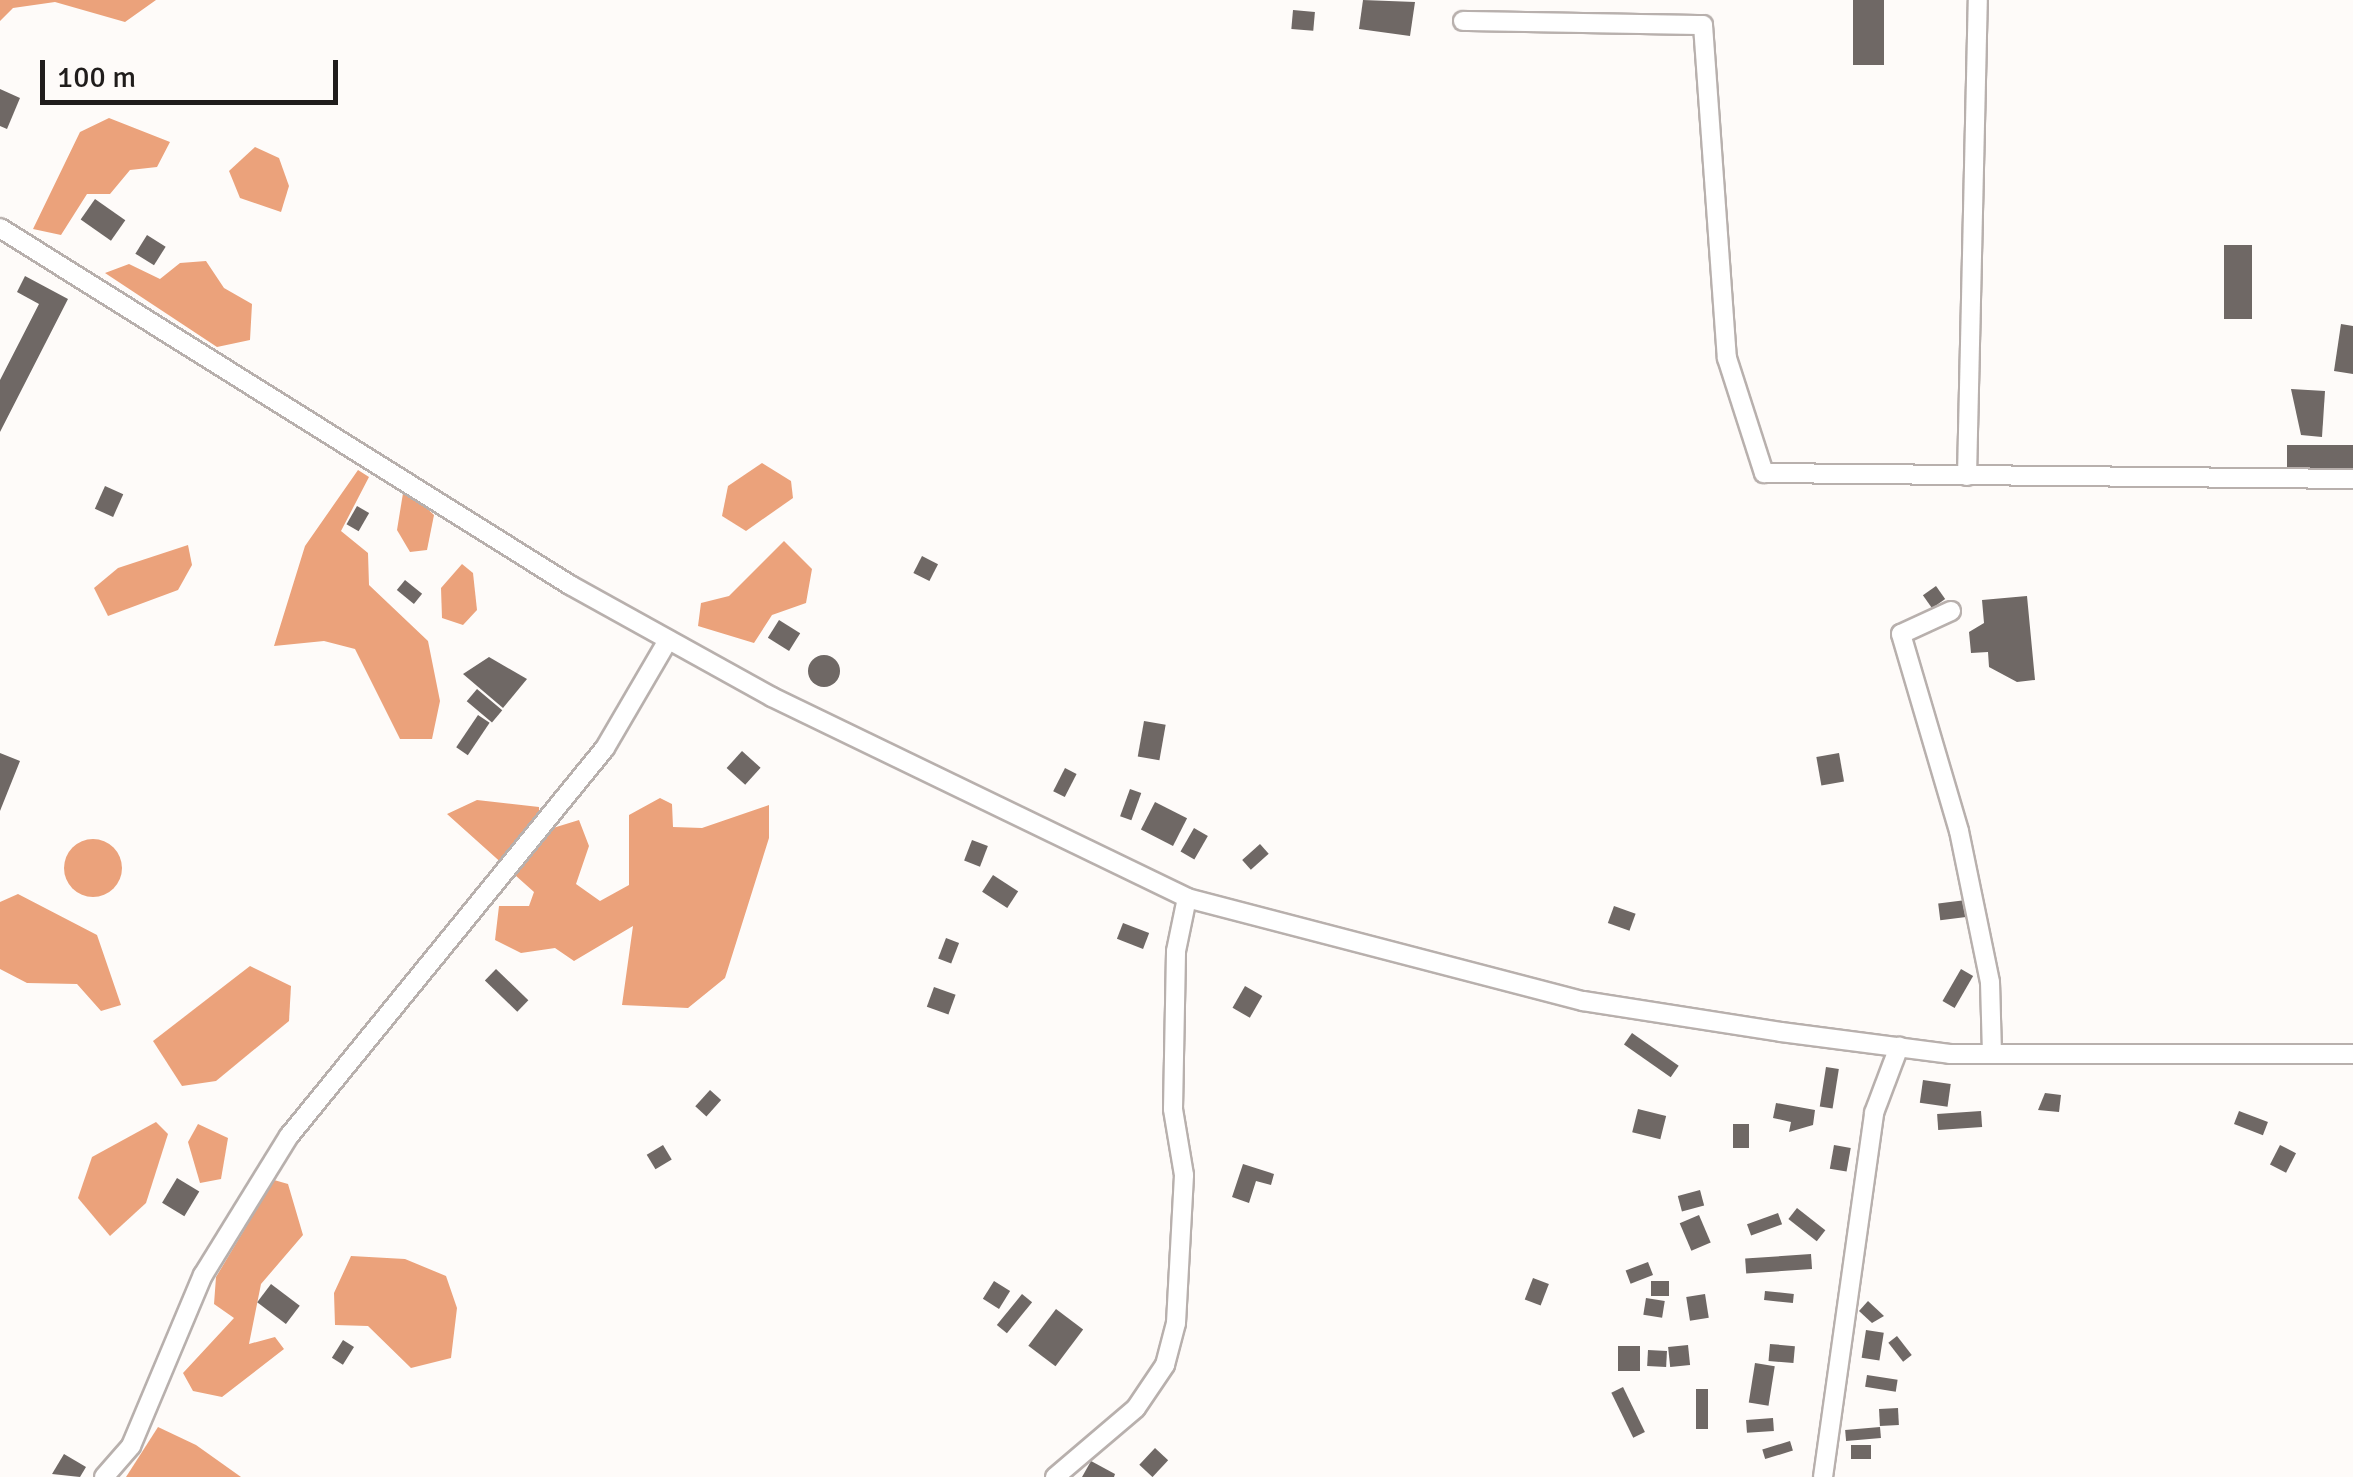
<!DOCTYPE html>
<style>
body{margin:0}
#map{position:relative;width:2353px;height:1477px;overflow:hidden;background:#fefbf9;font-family:Signika,sans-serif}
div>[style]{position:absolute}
.forest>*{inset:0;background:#eba27b}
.round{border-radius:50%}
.building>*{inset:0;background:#6f6865;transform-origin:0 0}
.roads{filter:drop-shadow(2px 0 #b8b0ad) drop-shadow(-2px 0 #b8b0ad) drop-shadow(0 2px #b8b0ad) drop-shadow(0 -2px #b8b0ad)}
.street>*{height:18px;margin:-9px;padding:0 9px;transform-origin:9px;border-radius:9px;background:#fff}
span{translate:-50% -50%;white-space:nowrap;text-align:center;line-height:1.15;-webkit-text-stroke:10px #fefbf9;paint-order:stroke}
.scale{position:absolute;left:40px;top:60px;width:298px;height:45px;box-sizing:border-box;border:5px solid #201d1c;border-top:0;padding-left:12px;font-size:30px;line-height:35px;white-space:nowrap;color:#201d1c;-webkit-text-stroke:8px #fefbf9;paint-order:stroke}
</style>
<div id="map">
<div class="forest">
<div style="clip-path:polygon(0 0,156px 0,125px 22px,55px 2px,13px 8px,0 21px)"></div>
<div style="clip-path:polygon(109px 118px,170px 142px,157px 167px,130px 170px,110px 194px,87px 194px,61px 235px,33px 229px,80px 132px)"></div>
<div style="clip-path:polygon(255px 147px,279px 158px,289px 186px,281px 212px,240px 198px,229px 171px)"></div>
<div style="clip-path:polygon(206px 261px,224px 288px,252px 304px,250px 340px,217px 347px,105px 273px,129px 264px,160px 279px,180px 263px)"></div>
<div style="clip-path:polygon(762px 463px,791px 481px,793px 498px,746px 531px,722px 516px,728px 486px)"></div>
<div style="clip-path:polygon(358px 470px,369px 477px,341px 531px,368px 553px,369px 585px,428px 641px,440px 701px,432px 739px,400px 739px,355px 649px,324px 641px,274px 646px,305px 546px)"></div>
<div style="clip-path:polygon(404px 487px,434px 515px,427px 550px,410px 552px,397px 530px)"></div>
<div style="clip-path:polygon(784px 541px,812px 569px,806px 603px,772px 615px,754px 643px,698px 626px,701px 603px,729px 596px)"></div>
<div style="clip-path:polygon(188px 545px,192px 565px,178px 590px,108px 616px,94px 588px,118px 568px)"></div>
<div style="clip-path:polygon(462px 564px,473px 573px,477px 610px,463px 625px,442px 618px,441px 588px)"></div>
<div style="clip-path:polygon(660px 798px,672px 804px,673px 827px,702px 828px,769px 805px,769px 838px,725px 978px,688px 1008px,622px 1005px,633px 926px,574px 961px,555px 948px,521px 953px,495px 940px,499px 906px,529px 906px,534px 892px,447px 814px,477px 800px,539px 807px,540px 832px,579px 820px,589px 846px,576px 884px,600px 901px,629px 885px,629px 815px)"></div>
<div class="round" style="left:64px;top:839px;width:58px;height:58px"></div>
<div style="clip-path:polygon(18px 894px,97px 935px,121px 1005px,101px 1011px,77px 984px,27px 983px,0 969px,0 902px)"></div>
<div style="clip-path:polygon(250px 966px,291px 986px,289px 1021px,216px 1081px,182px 1086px,153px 1041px)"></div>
<div style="clip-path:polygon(156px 1122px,168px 1134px,146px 1203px,110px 1236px,78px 1198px,92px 1157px)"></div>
<div style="clip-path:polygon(198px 1124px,228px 1138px,221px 1179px,200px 1183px,188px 1142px)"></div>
<div style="clip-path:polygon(274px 1180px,288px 1184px,303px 1235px,261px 1284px,249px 1344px,275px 1337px,284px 1349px,222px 1397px,193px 1391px,183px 1373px,234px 1318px,214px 1304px,216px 1277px)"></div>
<div style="clip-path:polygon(351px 1256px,405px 1259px,446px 1276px,457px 1308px,451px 1358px,411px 1368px,368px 1326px,335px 1325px,334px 1293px)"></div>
<div style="clip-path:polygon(158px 1427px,196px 1445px,241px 1477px,126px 1477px)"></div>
</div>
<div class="building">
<div style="clip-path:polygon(1363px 0,1415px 2px,1410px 36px,1359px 29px)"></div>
<div style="left:1853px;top:0;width:31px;height:65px"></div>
<div style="left:1293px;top:10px;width:22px;height:19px;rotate:5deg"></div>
<div style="clip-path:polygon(0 89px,20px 98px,7px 129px,0 126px)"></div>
<div style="left:95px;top:199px;width:37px;height:25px;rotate:35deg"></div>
<div style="left:147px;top:235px;width:22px;height:22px;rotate:32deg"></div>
<div style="left:2224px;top:245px;width:28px;height:74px"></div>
<div style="clip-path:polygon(25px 276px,68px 299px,0 432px,0 380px,39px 304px,17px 292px)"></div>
<div style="clip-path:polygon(2341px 324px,2353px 326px,2353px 374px,2334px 371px)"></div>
<div style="clip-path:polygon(2291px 389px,2325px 391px,2322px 437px,2301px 435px)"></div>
<div style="left:2287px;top:445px;width:66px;height:30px"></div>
<div style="left:105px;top:486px;width:20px;height:25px;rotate:24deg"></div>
<div style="left:357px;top:506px;width:14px;height:21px;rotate:30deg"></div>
<div style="left:922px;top:556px;width:18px;height:19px;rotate:27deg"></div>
<div style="left:405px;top:580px;width:22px;height:13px;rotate:39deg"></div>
<div style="left:1936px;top:586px;width:16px;height:16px;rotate:55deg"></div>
<div style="clip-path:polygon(2027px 596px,2035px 680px,2017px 682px,1989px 667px,1988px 652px,1971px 653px,1969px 632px,1984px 623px,1982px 600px)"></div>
<div style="left:779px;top:620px;width:25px;height:21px;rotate:32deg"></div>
<div class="round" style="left:808px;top:655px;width:32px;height:32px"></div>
<div style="clip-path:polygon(489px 657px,527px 679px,503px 708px,463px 674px)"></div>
<div style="left:477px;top:689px;width:33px;height:16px;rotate:40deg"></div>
<div style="left:478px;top:715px;width:14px;height:39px;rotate:34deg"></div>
<div style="left:1144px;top:721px;width:22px;height:36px;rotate:10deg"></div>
<div style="left:742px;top:751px;width:25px;height:23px;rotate:42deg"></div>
<div style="clip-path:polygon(0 753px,20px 761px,0 811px)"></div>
<div style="left:1839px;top:753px;width:29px;height:23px;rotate:80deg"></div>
<div style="left:1065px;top:768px;width:13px;height:26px;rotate:27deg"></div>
<div style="left:1130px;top:789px;width:12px;height:29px;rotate:20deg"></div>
<div style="left:1155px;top:802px;width:36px;height:31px;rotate:27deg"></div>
<div style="left:1194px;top:828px;width:16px;height:27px;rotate:30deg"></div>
<div style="left:972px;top:840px;width:17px;height:22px;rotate:21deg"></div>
<div style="left:1260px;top:844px;width:13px;height:24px;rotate:48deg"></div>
<div style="left:993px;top:875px;width:30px;height:20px;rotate:33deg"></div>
<div style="left:1966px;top:900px;width:17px;height:28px;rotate:83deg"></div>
<div style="left:1614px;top:906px;width:23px;height:18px;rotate:20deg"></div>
<div style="left:1123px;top:923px;width:28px;height:17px;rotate:21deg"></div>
<div style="left:946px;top:938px;width:14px;height:22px;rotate:21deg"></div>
<div style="left:496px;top:969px;width:45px;height:16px;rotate:44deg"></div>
<div style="left:1961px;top:969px;width:14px;height:37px;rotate:30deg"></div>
<div style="left:1245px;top:986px;width:20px;height:25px;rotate:30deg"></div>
<div style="left:934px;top:987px;width:23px;height:21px;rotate:20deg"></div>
<div style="left:1632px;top:1033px;width:57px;height:14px;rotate:35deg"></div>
<div style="left:1826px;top:1067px;width:13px;height:40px;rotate:9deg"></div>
<div style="left:1923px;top:1080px;width:28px;height:23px;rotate:8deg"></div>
<div style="left:710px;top:1090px;width:15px;height:22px;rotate:42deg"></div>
<div style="clip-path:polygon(2045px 1093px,2061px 1095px,2059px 1112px,2038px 1110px)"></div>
<div style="clip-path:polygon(1776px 1103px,1815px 1110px,1813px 1125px,1789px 1132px,1791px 1122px,1773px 1118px)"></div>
<div style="left:1638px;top:1109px;width:29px;height:24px;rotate:14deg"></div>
<div style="left:1981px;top:1111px;width:16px;height:44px;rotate:86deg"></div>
<div style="left:2239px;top:1111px;width:31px;height:14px;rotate:21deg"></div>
<div style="left:1733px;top:1124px;width:16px;height:24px"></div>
<div style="left:663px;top:1145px;width:17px;height:19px;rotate:59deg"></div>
<div style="left:1834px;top:1145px;width:17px;height:24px;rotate:10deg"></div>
<div style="left:2280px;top:1145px;width:18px;height:22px;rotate:27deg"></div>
<div style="clip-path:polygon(1243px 1164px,1274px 1174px,1271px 1185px,1256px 1181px,1249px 1203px,1232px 1197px)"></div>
<div style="left:177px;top:1178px;width:26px;height:29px;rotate:31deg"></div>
<div style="left:1700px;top:1190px;width:16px;height:23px;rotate:75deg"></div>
<div style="left:1797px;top:1208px;width:36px;height:14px;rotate:38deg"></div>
<div style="left:1778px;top:1213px;width:12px;height:33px;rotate:70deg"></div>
<div style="left:1699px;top:1215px;width:30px;height:21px;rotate:67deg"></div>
<div style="left:1811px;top:1254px;width:15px;height:66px;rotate:86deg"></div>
<div style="left:1648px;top:1262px;width:14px;height:24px;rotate:69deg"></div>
<div style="left:1533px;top:1278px;width:17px;height:23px;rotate:21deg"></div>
<div style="left:994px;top:1281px;width:19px;height:21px;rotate:32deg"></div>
<div style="left:1651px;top:1281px;width:18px;height:15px"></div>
<div style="left:271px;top:1284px;width:36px;height:23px;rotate:37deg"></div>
<div style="left:1765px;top:1291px;width:29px;height:9px;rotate:6deg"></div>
<div style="left:1022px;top:1294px;width:13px;height:40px;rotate:39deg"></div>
<div style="left:1705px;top:1294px;width:24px;height:19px;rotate:81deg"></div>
<div style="left:1646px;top:1298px;width:19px;height:17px;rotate:9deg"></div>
<div style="clip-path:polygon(1868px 1301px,1884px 1316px,1872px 1323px,1859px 1311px)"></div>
<div style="left:1056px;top:1309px;width:34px;height:46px;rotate:37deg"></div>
<div style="left:1866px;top:1330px;width:18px;height:28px;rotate:9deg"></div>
<div style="left:1897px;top:1336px;width:24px;height:11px;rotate:52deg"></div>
<div style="left:343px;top:1340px;width:13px;height:21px;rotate:32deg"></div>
<div style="left:1770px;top:1344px;width:25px;height:17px;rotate:5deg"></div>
<div style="left:1688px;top:1345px;width:20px;height:20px;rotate:84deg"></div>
<div style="left:1618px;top:1346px;width:22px;height:25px"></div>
<div style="left:1648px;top:1350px;width:19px;height:16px;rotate:3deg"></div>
<div style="left:1755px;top:1363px;width:20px;height:40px;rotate:9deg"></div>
<div style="left:1867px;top:1375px;width:31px;height:12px;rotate:9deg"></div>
<div style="left:1623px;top:1387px;width:50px;height:13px;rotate:64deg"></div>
<div style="left:1696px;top:1389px;width:12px;height:40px"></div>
<div style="left:1898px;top:1408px;width:17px;height:19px;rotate:87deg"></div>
<div style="left:1773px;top:1418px;width:13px;height:27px;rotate:86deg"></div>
<div style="left:1880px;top:1427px;width:11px;height:35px;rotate:85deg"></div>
<div style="left:1790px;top:1441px;width:10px;height:29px;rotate:73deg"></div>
<div style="left:1851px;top:1445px;width:20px;height:14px"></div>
<div style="left:1155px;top:1448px;width:18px;height:23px;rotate:43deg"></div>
<div style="clip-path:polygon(64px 1454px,86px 1467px,80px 1477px,52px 1474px)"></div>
<div style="clip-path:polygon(1091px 1461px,1115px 1474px,1114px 1477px,1082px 1477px)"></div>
</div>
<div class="roads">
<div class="street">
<div style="left:1463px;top:21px;width:240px;rotate:1deg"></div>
<div style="left:1703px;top:25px;width:334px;rotate:85.9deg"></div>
<div style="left:1727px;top:358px;width:121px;rotate:72.2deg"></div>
<div style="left:1764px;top:473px;width:589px;rotate:0.58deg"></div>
<div style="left:0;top:228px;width:673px;rotate:32.06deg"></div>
<div style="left:570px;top:585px;width:231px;rotate:29deg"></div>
<div style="left:772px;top:697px;width:461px;rotate:25.8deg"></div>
<div style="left:1187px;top:898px;width:409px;rotate:14.6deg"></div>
<div style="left:1583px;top:1001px;width:200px;rotate:8.9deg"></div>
<div style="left:1781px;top:1032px;width:170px;rotate:7.4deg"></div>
<div style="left:1950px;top:1054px;width:403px"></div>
<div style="left:1967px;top:476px;width:476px;rotate:-88.7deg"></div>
<div style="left:1951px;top:611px;width:55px;rotate:155.3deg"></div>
<div style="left:1901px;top:634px;width:205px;rotate:73.6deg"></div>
<div style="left:1959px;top:831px;width:154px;rotate:78.4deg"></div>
<div style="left:1990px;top:982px;width:71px;rotate:88.4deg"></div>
<div style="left:104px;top:1477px;width:41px;rotate:-48.9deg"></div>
<div style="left:131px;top:1446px;width:186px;rotate:-67.2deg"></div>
<div style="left:203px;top:1275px;width:163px;rotate:-58.3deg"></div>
<div style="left:289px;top:1136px;width:500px;rotate:-50.84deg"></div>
<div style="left:605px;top:748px;width:125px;rotate:-59.7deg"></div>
<div style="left:1055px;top:1477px;width:106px;rotate:-40.4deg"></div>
<div style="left:1136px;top:1408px;width:52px;rotate:-56deg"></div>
<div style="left:1165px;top:1365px;width:43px;rotate:-75.3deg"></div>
<div style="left:1176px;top:1323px;width:148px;rotate:-86.9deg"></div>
<div style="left:1184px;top:1175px;width:67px;rotate:-99.5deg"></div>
<div style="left:1173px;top:1109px;width:158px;rotate:-88.9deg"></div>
<div style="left:1176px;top:951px;width:54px;rotate:-78.3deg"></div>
<div style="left:1823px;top:1477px;width:368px;rotate:-82deg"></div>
<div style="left:1874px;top:1113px;width:71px;rotate:-69.3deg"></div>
</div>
</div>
<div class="scale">100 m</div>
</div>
